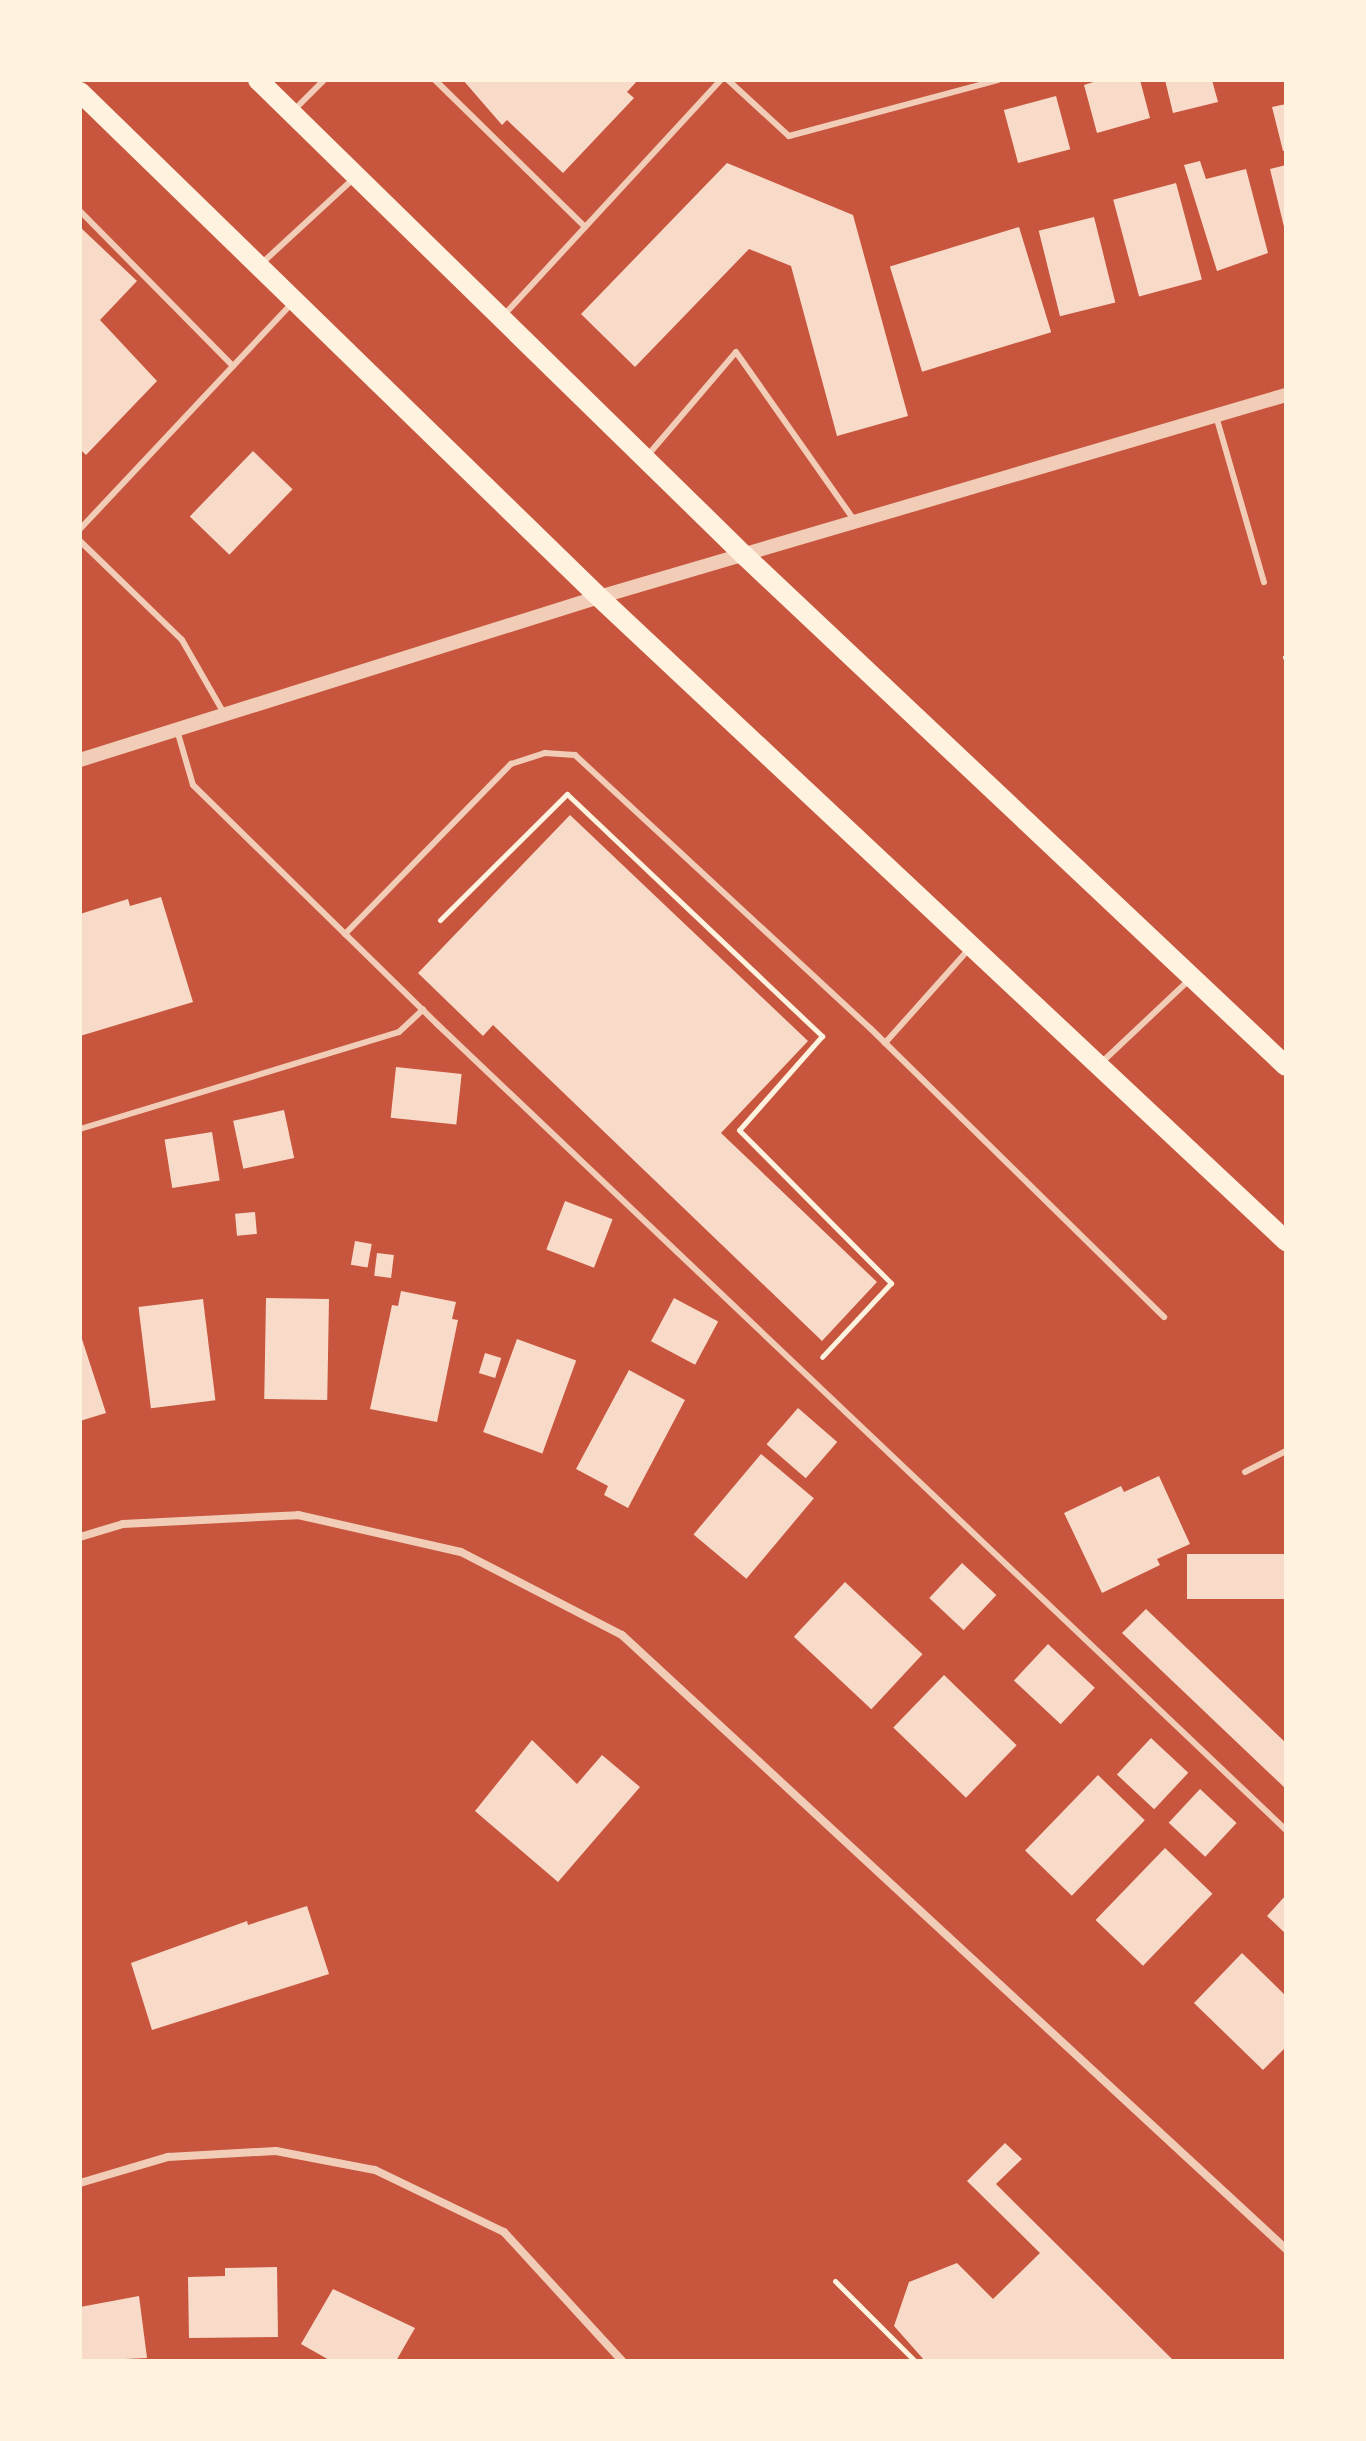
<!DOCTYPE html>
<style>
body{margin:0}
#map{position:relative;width:1366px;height:2441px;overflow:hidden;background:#c8553d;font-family:Ubuntu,sans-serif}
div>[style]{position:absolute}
.building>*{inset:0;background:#f7dbc8;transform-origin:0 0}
.path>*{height:5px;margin:-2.5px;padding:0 2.5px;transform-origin:2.5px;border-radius:2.5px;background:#fff3e0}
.service>*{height:6px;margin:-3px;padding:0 3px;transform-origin:3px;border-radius:3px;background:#f1ccb7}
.minor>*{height:8px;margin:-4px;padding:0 4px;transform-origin:4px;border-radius:4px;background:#f1ccb7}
.tertiary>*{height:14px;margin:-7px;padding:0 7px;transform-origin:7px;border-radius:7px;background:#f1ccb7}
.primary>*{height:20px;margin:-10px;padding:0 10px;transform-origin:10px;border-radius:10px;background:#fff3e0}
span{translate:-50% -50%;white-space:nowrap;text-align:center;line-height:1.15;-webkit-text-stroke:6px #fff3e0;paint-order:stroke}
.frame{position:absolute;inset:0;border:82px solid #fff3e0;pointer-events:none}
</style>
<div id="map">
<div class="building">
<div style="clip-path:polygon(463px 80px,638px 80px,627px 92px,634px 98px,563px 173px,507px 120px,502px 125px)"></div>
<div style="clip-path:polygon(1100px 80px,1140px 80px,1150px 118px,1097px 133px,1084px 85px)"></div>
<div style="clip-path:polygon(1165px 80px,1212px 80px,1218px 102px,1173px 113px)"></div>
<div style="left:1056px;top:96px;width:55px;height:54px;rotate:75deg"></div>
<div style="clip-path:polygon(1286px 104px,1286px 150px,1283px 151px,1272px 107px)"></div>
<div style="clip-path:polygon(1200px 161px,1206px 179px,1246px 169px,1268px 253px,1217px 271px,1184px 165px)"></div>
<div style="clip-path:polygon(727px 163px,853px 215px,908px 416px,837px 436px,791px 266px,749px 249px,635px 367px,581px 314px)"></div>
<div style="clip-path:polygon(1286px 165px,1286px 231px,1285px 231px,1270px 169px)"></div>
<div style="left:1176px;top:183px;width:100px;height:65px;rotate:75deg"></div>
<div style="left:1094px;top:217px;width:88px;height:57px;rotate:76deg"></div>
<div style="clip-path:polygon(80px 227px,137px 281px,100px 320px,157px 381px,86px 455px,80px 449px)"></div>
<div style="left:1019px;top:227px;width:110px;height:135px;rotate:73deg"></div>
<div style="left:253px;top:451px;width:55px;height:91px;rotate:44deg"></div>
<div style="clip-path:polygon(570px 815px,808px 1041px,721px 1133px,877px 1282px,822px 1341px,493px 1025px,483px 1036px,418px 973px)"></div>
<div style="clip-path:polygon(161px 897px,193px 1002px,80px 1036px,80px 914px,128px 899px,130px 906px)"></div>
<div style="left:396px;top:1067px;width:66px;height:51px;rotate:6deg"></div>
<div style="left:284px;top:1110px;width:49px;height:52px;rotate:78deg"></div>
<div style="left:212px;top:1132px;width:49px;height:48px;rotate:81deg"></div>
<div style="left:565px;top:1201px;width:51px;height:52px;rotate:21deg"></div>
<div style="left:255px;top:1212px;width:22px;height:20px;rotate:85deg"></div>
<div style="left:355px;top:1241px;width:17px;height:24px;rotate:10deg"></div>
<div style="left:377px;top:1253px;width:17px;height:23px;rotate:7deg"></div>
<div style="clip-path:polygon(401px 1291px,456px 1302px,452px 1319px,458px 1320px,437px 1422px,370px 1409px,392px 1305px,398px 1306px)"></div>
<div style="left:266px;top:1298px;width:63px;height:101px;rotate:1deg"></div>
<div style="left:674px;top:1298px;width:50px;height:49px;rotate:28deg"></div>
<div style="left:203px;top:1299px;width:102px;height:65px;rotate:83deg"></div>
<div style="clip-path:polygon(80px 1333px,106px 1413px,80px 1421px)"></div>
<div style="left:517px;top:1339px;width:63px;height:99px;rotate:20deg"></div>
<div style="left:485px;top:1353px;width:17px;height:21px;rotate:17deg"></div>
<div style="clip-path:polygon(629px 1370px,685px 1400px,628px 1508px,604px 1495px,608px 1486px,576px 1469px)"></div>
<div style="left:798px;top:1408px;width:52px;height:48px;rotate:41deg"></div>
<div style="left:761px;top:1454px;width:69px;height:105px;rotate:40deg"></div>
<div style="clip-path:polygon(1159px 1476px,1190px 1544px,1157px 1559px,1160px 1565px,1102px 1593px,1064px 1513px,1121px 1486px,1124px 1492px)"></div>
<div style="left:1286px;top:1554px;width:45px;height:99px;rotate:90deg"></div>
<div style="left:962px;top:1563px;width:47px;height:48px;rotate:43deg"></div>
<div style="left:845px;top:1582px;width:106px;height:75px;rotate:43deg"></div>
<div style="clip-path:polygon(1146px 1609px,1286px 1743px,1286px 1789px,1122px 1633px)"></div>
<div style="left:1048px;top:1644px;width:64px;height:50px;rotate:43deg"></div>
<div style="left:944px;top:1675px;width:101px;height:73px;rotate:44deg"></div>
<div style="left:1151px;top:1738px;width:51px;height:50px;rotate:43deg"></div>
<div style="clip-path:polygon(532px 1740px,577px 1784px,602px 1755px,640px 1787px,558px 1882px,475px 1811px)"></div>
<div style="left:1098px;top:1775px;width:65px;height:105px;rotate:44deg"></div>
<div style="left:1200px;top:1789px;width:50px;height:46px;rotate:43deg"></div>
<div style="left:1165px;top:1848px;width:66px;height:100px;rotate:44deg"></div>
<div style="clip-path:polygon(1286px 1895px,1286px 1934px,1267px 1916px)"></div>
<div style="clip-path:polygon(307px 1906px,329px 1974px,152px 2030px,131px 1963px,247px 1921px,248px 1925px)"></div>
<div style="clip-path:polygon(1242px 1953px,1286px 1996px,1286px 2047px,1263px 2070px,1194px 2003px)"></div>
<div style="clip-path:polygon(1005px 2143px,1022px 2159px,996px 2184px,1174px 2361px,925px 2361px,894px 2326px,909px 2282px,957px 2263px,993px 2299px,1040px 2253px,967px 2181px)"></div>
<div style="clip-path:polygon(277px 2267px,278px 2337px,189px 2338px,188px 2277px,225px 2276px,225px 2268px)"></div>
<div style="clip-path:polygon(333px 2289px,415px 2328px,396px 2361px,331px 2361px,301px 2344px)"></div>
<div style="clip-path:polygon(139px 2296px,147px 2358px,80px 2361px,80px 2307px)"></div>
</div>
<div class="path">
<div style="left:1285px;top:657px;width:2px;rotate:63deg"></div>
<div style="left:440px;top:920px;width:179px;rotate:-44.8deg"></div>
<div style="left:567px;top:794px;width:352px;rotate:43.5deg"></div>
<div style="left:822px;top:1036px;width:125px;rotate:131.4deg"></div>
<div style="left:739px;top:1130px;width:216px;rotate:45.2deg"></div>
<div style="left:891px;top:1283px;width:101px;rotate:133deg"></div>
<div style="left:835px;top:2281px;width:113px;rotate:45deg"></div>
</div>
<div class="service">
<div style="left:435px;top:80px;width:210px;rotate:44.4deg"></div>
<div style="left:728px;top:80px;width:83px;rotate:42.6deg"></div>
<div style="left:789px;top:136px;width:216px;rotate:-15deg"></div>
<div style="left:294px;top:110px;width:42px;rotate:-45deg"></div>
<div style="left:80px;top:211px;width:218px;rotate:45.4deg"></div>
<div style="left:261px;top:264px;width:125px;rotate:-42.7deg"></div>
<div style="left:504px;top:315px;width:320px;rotate:-47.3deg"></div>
<div style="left:1216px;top:416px;width:173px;rotate:73.9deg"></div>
<div style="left:648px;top:455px;width:135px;rotate:-49.5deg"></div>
<div style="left:736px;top:352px;width:205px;rotate:54.9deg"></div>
<div style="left:80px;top:529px;width:310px;rotate:-46.8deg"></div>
<div style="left:80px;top:541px;width:142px;rotate:44.1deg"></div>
<div style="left:182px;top:640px;width:86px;rotate:60.2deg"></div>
<div style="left:177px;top:730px;width:57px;rotate:73.8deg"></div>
<div style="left:193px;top:785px;width:342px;rotate:44.4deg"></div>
<div style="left:437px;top:1024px;width:1171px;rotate:43.51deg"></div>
<div style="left:345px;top:934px;width:238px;rotate:-45.7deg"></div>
<div style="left:511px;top:764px;width:36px;rotate:-18deg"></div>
<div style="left:545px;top:753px;width:30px;rotate:4deg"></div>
<div style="left:575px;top:755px;width:403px;rotate:42.8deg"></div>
<div style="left:871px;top:1029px;width:411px;rotate:44.5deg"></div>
<div style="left:885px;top:1043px;width:126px;rotate:-48.2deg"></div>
<div style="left:1101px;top:1063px;width:121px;rotate:-43.3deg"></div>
<div style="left:80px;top:1129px;width:333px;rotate:-16.9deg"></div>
<div style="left:399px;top:1032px;width:33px;rotate:-43deg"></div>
<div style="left:1245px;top:1472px;width:46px;rotate:-27.1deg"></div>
</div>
<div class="minor">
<div style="left:80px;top:1537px;width:45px;rotate:-16.8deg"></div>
<div style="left:123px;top:1524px;width:175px;rotate:-2.9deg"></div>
<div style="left:298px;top:1515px;width:167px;rotate:12.8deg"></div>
<div style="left:461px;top:1552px;width:181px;rotate:27.3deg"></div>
<div style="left:622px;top:1635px;width:904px;rotate:42.76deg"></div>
<div style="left:80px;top:2183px;width:92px;rotate:-16.5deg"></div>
<div style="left:168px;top:2157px;width:108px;rotate:-3.2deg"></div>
<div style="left:276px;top:2151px;width:101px;rotate:10.9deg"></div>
<div style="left:375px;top:2170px;width:143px;rotate:25.7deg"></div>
<div style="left:504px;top:2232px;width:175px;rotate:47.5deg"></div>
</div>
<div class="tertiary">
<div style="left:80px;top:760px;width:544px;rotate:-17.44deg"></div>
<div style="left:599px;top:597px;width:716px;rotate:-16.39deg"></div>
</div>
<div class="primary">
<div style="left:258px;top:80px;width:681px;rotate:44.35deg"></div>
<div style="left:745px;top:556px;width:743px;rotate:43.31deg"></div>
<div style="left:80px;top:92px;width:724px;rotate:44.22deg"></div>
<div style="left:599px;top:597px;width:942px;rotate:43.15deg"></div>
</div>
<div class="frame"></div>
</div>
